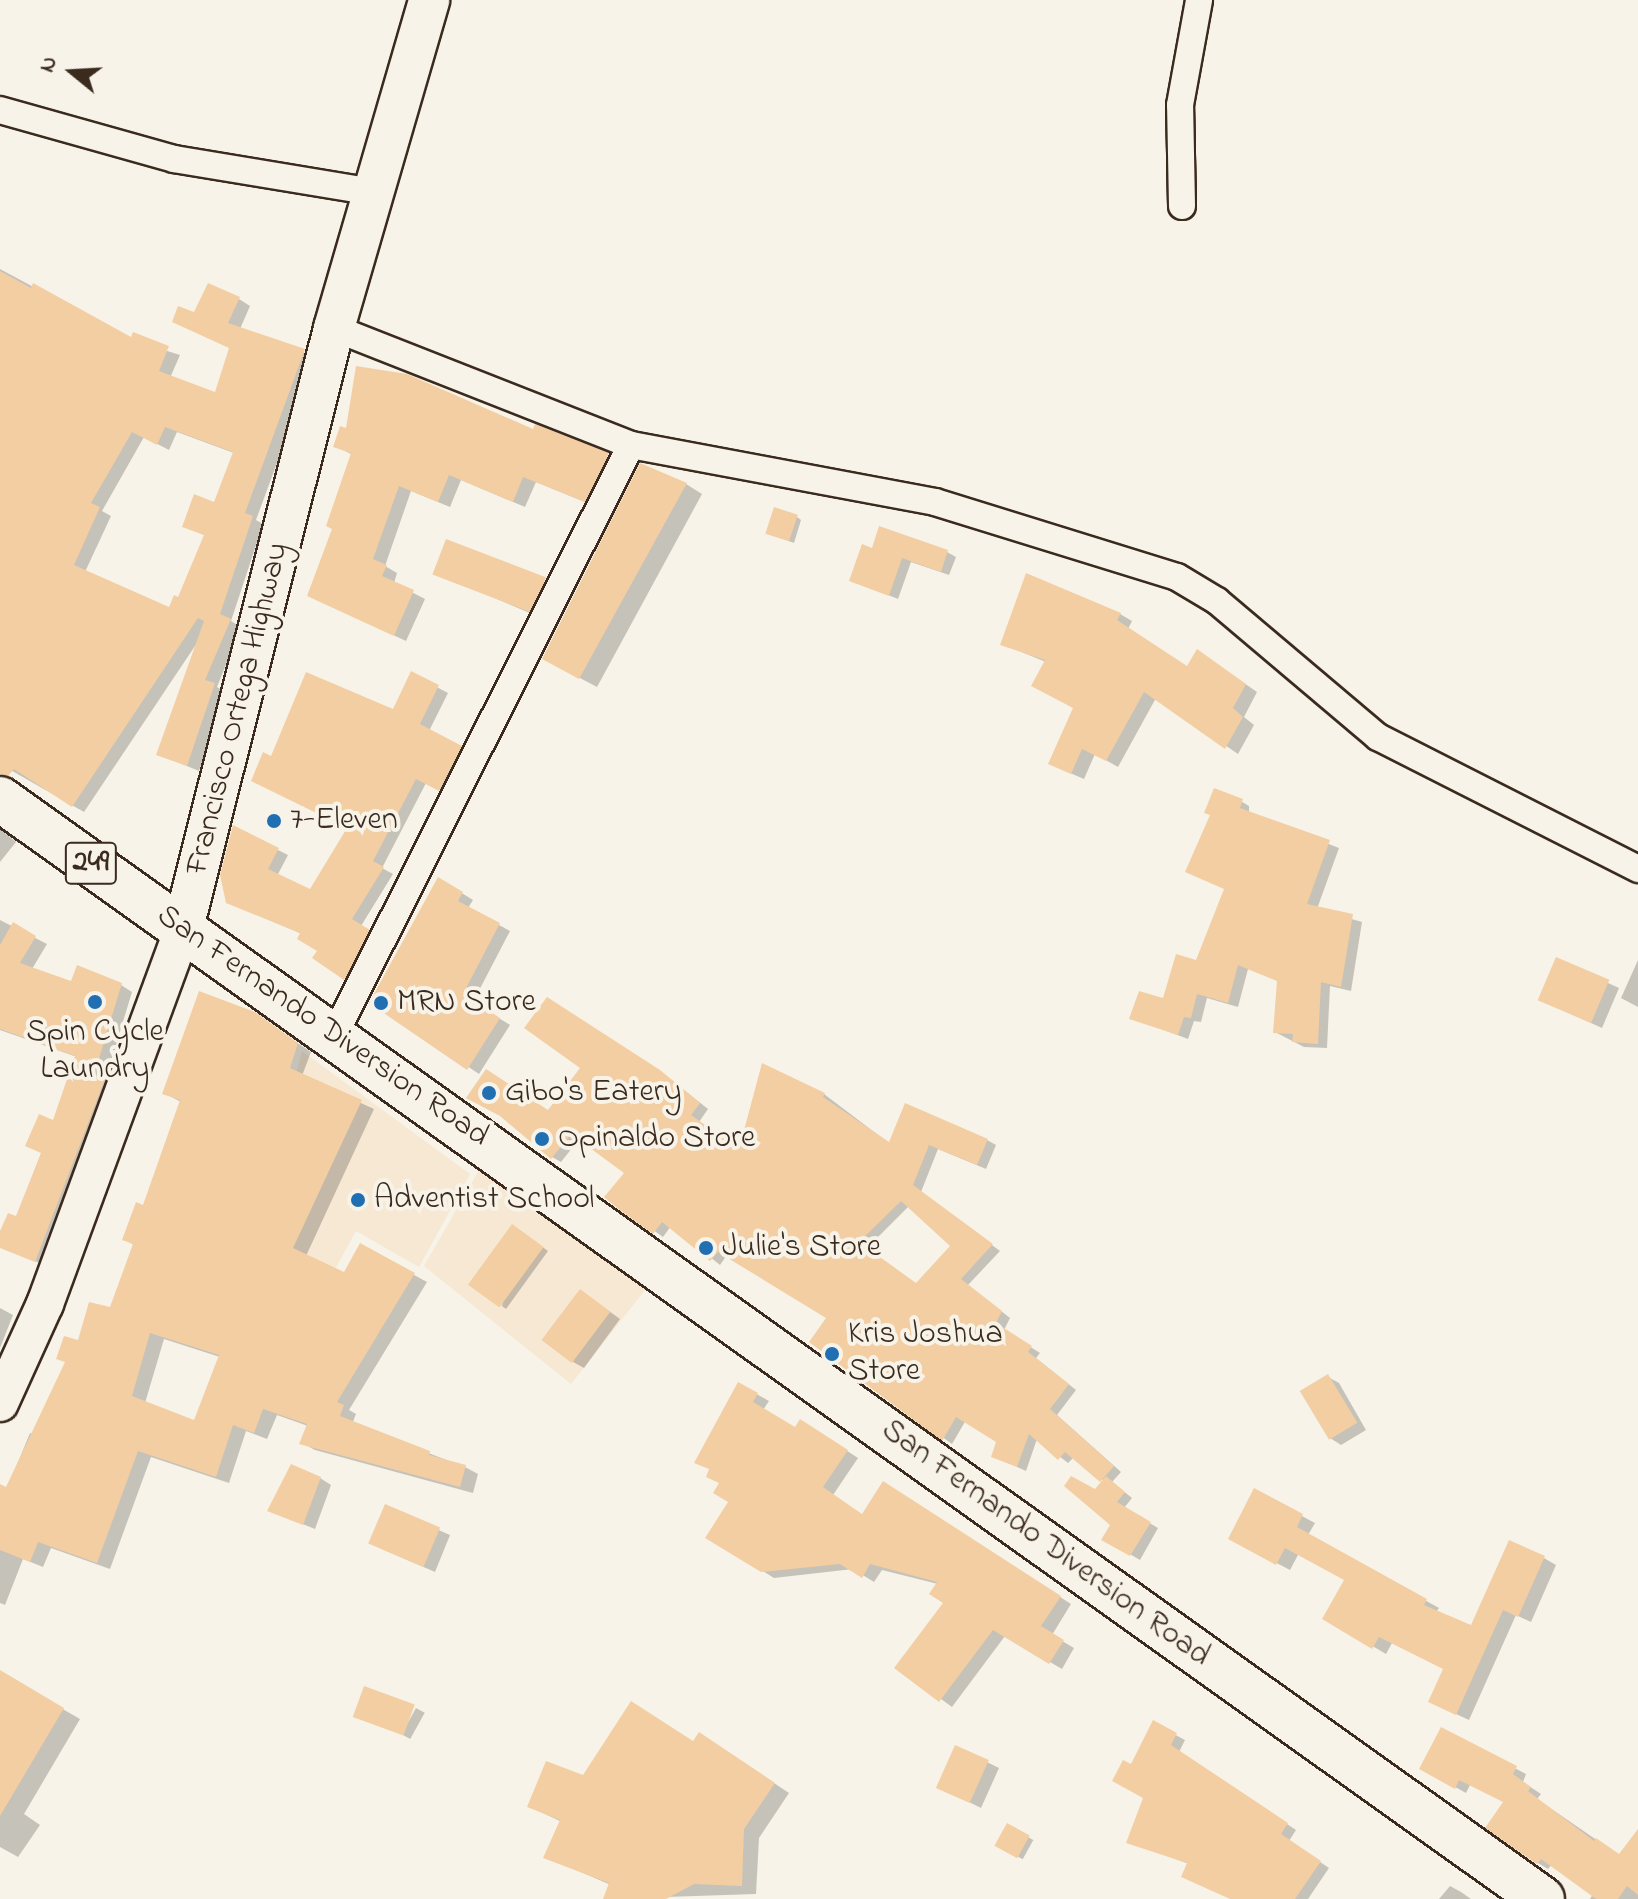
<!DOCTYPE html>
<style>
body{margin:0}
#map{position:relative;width:1638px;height:1899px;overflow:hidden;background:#f7f3e8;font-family:"Indie Flower",sans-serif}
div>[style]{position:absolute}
.built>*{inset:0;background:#f6e8d3}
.shadow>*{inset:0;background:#0003;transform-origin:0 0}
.building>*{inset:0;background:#f3cea3;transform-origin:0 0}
.roads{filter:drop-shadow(2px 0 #3b2a1e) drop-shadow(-2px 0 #3b2a1e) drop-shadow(0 2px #3b2a1e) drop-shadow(0 -2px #3b2a1e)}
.street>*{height:26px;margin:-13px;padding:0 13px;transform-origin:13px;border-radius:13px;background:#f7f3e8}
.secondary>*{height:36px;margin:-18px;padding:0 18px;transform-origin:18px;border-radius:18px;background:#f7f3e8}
.primary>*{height:40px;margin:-20px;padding:0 20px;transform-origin:20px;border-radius:20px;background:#f7f3e8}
.highway>*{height:44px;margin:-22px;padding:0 22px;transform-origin:22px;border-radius:22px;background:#f7f3e8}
.dots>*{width:22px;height:22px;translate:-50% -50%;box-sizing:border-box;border:4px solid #f7f3e8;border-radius:50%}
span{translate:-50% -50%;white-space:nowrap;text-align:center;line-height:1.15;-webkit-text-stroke:8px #f7f3e8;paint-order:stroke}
.shield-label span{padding:2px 6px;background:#f7f3e8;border:2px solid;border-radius:6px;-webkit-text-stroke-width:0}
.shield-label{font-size:30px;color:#3b2a1e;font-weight:700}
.street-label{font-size:32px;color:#3b2a1e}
.poi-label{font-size:32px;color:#3b2a1e}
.left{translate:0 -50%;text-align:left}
.north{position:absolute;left:32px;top:32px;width:80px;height:80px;-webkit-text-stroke:6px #f7f3e8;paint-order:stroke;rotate:288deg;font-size:22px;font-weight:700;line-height:32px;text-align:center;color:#3b2a1e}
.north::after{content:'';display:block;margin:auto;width:28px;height:36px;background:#3b2a1e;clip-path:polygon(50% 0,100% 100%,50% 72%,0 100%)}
</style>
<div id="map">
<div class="built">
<div style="clip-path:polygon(302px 1051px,470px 1174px,419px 1267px,356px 1231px,309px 1317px,269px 1179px)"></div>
<div style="clip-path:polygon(482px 1165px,649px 1285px,571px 1384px,424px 1266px)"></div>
</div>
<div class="shadow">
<div style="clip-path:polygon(evenodd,0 269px,132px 340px,180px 355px,170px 378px,216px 394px,231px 348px,195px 314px,239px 299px,250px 306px,240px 329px,316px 357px,256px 520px,263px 524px,231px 621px,241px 627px,217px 687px,225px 692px,199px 771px,158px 754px,197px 643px,84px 812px,0 764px,0 269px,177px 432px,234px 453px,215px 504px,185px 526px,206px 536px,180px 600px,170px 610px,85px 572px,111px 516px,102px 511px,144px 437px,169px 450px,177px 432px)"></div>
<div style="clip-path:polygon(536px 427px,619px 462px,597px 507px,536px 482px,525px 507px,461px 480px,450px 507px,411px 491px,385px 566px,397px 573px,394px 583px,425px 599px,406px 641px,309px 596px,334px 529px,353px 455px,335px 446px,534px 432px)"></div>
<div style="clip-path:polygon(686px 484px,702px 494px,597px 687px,561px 668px)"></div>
<div style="clip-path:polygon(797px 517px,801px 520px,794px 543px,772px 535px)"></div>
<div style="left:447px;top:542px;width:125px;height:33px;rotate:23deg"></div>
<div style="clip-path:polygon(873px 550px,947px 552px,956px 557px,949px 575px,911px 562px,898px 599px,851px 580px)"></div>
<div style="clip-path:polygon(1120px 614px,1132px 621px,1128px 629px,1188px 668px,1209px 659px,1257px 692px,1244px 717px,1254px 725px,1238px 754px,1156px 698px,1118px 767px,1095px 754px,1084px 779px,1063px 770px,1075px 707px,1046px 662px,1002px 644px)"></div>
<div style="clip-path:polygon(412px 674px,448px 693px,429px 731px,471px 753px,450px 795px,426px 783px,382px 868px,393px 874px,361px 926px,379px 937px,355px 984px,315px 958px,320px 950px,302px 934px,227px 902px,278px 850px,288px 855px,277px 876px,311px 891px,349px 828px,272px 758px,394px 711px)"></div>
<div style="clip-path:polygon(1239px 800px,1249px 806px,1249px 813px,1339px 848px,1317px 909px,1362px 922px,1351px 991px,1330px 986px,1327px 1048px,1304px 1047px,1275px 1032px,1279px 981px,1248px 969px,1238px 1007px,1207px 998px,1201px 1022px,1194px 1021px,1188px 1039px,1132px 1018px,1165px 1001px,1197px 962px,1226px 889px)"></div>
<div style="clip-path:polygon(0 829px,16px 842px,0 862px)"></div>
<div style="clip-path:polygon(439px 879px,473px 900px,468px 908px,510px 931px,473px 1002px,510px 1025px,479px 1074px,371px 1002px)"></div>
<div style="clip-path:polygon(0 920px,47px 944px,32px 969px,73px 983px,121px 985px,132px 992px,105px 1081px,116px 1088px,47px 1266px,0 1247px,0 1237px,17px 1218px,77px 1057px,0 1030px)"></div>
<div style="clip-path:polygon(1557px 960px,1619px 988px,1602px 1028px,1551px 1005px)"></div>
<div style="clip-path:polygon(1638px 960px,1638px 1007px,1621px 998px)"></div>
<div style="clip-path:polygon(evenodd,556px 1004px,669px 1078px,708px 1109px,699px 1122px,740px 1151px,824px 1094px,890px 1144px,987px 1140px,996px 1145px,986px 1169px,938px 1149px,921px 1192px,1000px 1251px,968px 1285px,1010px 1318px,1004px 1330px,1040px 1353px,1036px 1358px,1076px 1390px,1057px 1415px,1121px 1472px,1112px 1482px,1132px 1498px,1124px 1508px,1158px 1528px,1140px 1560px,1104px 1539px,1112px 1524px,1095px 1492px,1104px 1481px,1074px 1457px,1068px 1463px,1037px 1439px,1026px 1471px,993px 1456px,999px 1442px,966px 1420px,952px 1444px,812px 1342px,829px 1317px,727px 1255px,720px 1265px,671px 1226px,663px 1237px,607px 1197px,626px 1173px,580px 1138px,561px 1162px,552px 1157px,549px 1112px,582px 1068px,556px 1004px,909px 1206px,953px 1245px,917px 1285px,867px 1248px,909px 1206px)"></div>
<div style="clip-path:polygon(evenodd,254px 1014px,311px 1052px,302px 1076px,374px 1109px,306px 1256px,345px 1274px,361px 1246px,427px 1282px,349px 1410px,356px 1414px,352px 1424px,465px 1467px,478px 1474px,473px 1493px,315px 1450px,302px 1443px,308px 1426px,277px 1415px,267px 1439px,246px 1431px,229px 1483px,151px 1457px,110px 1569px,51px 1548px,43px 1567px,23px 1559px,5px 1605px,0 1603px,0 1487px,7px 1489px,30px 1433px,35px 1435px,79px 1343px,111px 1310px,134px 1245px,124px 1239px,144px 1208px,181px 1102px,164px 1093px,254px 1014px,164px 1339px,220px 1357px,195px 1422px,145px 1403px,164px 1339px)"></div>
<div style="clip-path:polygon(518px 1229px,548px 1251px,506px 1309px,502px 1306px)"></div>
<div style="clip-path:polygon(591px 1298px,620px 1319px,584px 1368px,573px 1362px)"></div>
<div style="clip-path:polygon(0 1308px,13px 1315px,0 1348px)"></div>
<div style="clip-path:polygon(1328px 1377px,1339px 1383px,1366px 1430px,1341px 1445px,1330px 1438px)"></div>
<div style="clip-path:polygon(739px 1384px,769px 1401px,763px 1410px,796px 1430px,812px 1428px,858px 1458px,833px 1495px,863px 1516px,895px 1490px,1071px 1604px,1052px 1635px,1074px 1648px,1062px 1669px,1005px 1636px,952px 1707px,897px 1667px,946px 1602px,938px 1584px,882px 1570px,874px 1582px,853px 1569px,774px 1578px,708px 1537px,731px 1501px,721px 1484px)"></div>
<div style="clip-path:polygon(320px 1478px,331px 1485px,315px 1529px,270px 1511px)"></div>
<div style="clip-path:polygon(1255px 1491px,1315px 1523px,1308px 1535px,1439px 1608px,1436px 1612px,1472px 1628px,1544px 1558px,1556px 1565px,1531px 1622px,1516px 1615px,1469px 1720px,1443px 1708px,1445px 1669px,1392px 1643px,1386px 1654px,1325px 1618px,1347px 1580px,1299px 1553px,1290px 1570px,1231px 1539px)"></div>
<div style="clip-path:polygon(386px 1507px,450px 1535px,435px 1572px,382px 1549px)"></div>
<div style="clip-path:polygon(0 1673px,80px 1719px,24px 1814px,40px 1825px,18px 1857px,0 1847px)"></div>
<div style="left:416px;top:1708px;width:10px;height:30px;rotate:29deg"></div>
<div style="clip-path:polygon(1153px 1723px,1185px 1740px,1179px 1752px,1296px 1830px,1289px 1841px,1329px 1868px,1308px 1899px,1232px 1899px,1189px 1864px,1129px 1842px,1146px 1797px,1132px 1767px)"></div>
<div style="clip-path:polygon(1442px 1730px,1526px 1774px,1523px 1782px,1541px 1794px,1537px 1799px,1620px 1856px,1638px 1848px,1638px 1899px,1590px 1899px,1593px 1894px,1552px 1864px,1548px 1869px,1538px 1863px,1505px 1802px,1470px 1785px,1466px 1793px,1421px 1768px)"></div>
<div style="clip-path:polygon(714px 1743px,789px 1793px,759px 1838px,756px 1894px,605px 1899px,611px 1885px,546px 1857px,562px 1822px,530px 1807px,584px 1778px)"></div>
<div style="clip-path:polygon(956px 1747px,999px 1768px,981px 1808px,949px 1792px)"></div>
<div style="left:1008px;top:1826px;width:29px;height:22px;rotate:29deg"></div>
<div style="clip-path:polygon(1450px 1886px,1461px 1892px,1471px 1899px,1439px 1899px)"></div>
</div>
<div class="building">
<div style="clip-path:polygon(evenodd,0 271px,31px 288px,33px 283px,131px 337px,133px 332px,169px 346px,159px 371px,215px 392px,229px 348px,172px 322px,178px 306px,194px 312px,208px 283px,240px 297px,228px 323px,305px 349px,245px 513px,253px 516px,220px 614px,231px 619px,205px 680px,215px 683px,187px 766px,156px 755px,204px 621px,198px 618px,72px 807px,14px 769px,8px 776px,0 774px,0 271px,165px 427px,233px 452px,214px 502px,194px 494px,182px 527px,204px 535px,178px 597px,174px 595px,169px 607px,74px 565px,100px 507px,91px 503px,132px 432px,157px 445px,165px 427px)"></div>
<div style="clip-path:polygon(356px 366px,407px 374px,533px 429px,535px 424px,609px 453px,585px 502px,523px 477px,513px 502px,449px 475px,438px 502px,399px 486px,373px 559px,387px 565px,382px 576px,414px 590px,394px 636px,307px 596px,332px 529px,326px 526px,351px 453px,333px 447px,340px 426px,346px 428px)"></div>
<div style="clip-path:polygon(640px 463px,687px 483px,579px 679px,542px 659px)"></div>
<div style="left:774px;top:507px;width:25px;height:28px;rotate:18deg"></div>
<div style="clip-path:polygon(879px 526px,948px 550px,941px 572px,902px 558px,889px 596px,849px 581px,862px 544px,872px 548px)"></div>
<div style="left:446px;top:539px;width:107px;height:38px;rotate:21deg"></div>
<div style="clip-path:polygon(1026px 573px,1121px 613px,1117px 620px,1187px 666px,1197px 649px,1246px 684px,1233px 708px,1243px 717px,1225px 749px,1144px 692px,1106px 761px,1082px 749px,1071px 774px,1048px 764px,1073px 708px,1031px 686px,1045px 660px,1000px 645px)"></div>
<div style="clip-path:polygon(411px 671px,439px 685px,420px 724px,462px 746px,439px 791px,416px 779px,373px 861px,384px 867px,352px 919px,370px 930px,344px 980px,312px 958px,317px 951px,297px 939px,300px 933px,226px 903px,220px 875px,233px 825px,279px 848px,268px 869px,310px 889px,347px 828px,251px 781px,263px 752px,271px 756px,306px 672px,393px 709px)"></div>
<div style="clip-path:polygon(1214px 788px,1243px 799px,1240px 808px,1330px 840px,1307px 904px,1353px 914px,1341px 987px,1321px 982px,1318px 1044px,1292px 1042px,1293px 1034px,1273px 1033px,1277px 981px,1238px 965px,1228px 1003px,1197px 994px,1191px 1018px,1184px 1017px,1178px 1035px,1129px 1019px,1139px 991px,1163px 998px,1176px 954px,1196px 960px,1224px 889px,1185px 872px,1210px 815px,1204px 813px)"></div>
<div style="clip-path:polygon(438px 877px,463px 892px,458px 901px,500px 923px,463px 994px,500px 1018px,467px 1070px,369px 1003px)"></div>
<div style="clip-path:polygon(13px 922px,36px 936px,20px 963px,71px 981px,77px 965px,122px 983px,94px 1075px,105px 1079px,35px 1262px,0 1248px,0 1231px,8px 1213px,16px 1216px,41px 1153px,25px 1146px,39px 1114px,53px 1120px,75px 1056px,0 1029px,0 945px)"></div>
<div style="left:1556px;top:957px;width:58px;height:47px;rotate:23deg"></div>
<div style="clip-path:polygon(evenodd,199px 991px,255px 1012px,298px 1043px,290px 1068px,362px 1100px,293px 1248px,344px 1272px,360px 1243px,415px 1273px,337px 1402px,344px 1405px,340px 1416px,430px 1451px,429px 1455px,466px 1465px,460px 1487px,299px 1444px,307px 1424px,263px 1409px,254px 1433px,233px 1425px,216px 1477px,138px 1451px,97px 1563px,38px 1542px,30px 1562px,0 1550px,0 1484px,6px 1487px,65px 1362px,56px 1359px,64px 1336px,78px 1340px,89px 1302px,110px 1307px,133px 1244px,122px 1240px,136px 1202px,143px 1205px,180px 1100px,162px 1094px,199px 991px,150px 1333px,219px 1355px,194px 1420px,132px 1396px,150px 1333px)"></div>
<div style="clip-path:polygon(evenodd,547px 997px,660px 1070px,700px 1103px,691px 1115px,739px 1149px,762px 1063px,825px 1093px,823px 1097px,889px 1142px,905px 1103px,988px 1139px,977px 1165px,929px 1145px,913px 1185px,993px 1244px,961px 1279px,1002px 1311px,996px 1323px,1032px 1346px,1028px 1352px,1069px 1384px,1050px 1409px,1114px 1466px,1100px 1482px,1065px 1452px,1058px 1460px,1029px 1434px,1017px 1467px,991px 1457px,996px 1442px,956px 1417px,942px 1441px,809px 1342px,826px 1318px,718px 1252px,710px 1261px,662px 1222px,653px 1234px,621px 1211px,604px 1197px,624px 1173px,571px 1134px,551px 1159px,500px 1116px,466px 1098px,486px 1069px,548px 1110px,580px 1068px,524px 1028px,547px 997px,901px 1201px,950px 1246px,916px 1283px,859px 1242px,901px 1201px)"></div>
<div style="left:512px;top:1224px;width:39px;height:75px;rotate:36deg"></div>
<div style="left:580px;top:1289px;width:38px;height:64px;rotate:37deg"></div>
<div style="left:1328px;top:1374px;width:57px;height:33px;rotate:59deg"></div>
<div style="clip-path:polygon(738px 1382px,758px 1393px,753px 1402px,795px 1427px,800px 1419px,848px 1450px,823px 1487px,862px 1514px,883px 1481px,1061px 1596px,1041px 1626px,1064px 1640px,1049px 1664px,993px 1630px,939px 1702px,894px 1668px,943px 1603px,929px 1594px,937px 1582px,870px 1564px,862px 1578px,840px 1564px,761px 1572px,705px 1538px,728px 1502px,713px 1493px,719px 1483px,706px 1477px,709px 1469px,694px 1463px)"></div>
<div style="clip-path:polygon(291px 1464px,321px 1477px,303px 1525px,267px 1511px)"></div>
<div style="clip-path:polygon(1071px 1476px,1095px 1489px,1106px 1476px,1125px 1492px,1117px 1502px,1151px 1522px,1130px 1556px,1101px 1540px,1110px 1525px,1064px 1486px)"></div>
<div style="clip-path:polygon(1254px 1488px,1303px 1514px,1297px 1527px,1427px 1599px,1424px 1605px,1471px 1625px,1509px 1540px,1545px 1556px,1518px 1617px,1503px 1610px,1456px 1715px,1428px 1702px,1443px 1669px,1379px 1637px,1372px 1649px,1322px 1619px,1344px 1580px,1285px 1548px,1276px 1565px,1228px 1539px)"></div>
<div style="left:385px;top:1504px;width:60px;height:43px;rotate:23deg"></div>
<div style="clip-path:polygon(0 1670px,64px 1708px,0 1816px)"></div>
<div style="left:364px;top:1686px;width:54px;height:33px;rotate:20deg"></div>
<div style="clip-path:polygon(631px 1701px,693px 1741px,699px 1732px,775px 1783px,744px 1829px,742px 1886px,694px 1884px,666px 1899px,603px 1899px,609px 1883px,543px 1858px,560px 1820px,527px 1807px,546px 1761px,583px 1775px)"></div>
<div style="clip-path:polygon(1153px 1720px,1177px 1733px,1171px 1745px,1288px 1823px,1281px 1834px,1321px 1861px,1295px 1899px,1230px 1899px,1181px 1877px,1187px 1863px,1126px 1843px,1143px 1798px,1112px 1781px,1123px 1760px,1131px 1764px)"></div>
<div style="clip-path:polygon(1441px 1727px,1517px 1766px,1513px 1774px,1531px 1787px,1528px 1791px,1594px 1841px,1596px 1838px,1619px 1854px,1638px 1829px,1638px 1895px,1627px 1886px,1618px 1899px,1596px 1899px,1541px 1859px,1537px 1864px,1485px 1828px,1503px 1802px,1459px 1780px,1455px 1789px,1419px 1769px)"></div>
<div style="left:955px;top:1745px;width:37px;height:47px;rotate:24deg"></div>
<div style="left:1007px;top:1823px;width:26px;height:26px;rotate:29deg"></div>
</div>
<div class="roads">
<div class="street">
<div style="left:0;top:110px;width:181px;rotate:15.7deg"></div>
<div style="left:174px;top:159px;width:203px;rotate:9.4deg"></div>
<div style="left:1182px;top:206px;width:101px;rotate:-91.1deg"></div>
<div style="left:1180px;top:105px;width:107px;rotate:-79.7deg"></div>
<div style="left:334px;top:328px;width:319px;rotate:21.5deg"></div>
<div style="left:631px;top:445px;width:309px;rotate:10.6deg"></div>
<div style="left:935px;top:502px;width:253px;rotate:17.2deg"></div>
<div style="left:1177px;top:577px;width:47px;rotate:31deg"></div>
<div style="left:1217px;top:601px;width:211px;rotate:40.2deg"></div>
<div style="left:1378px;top:737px;width:292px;rotate:26.9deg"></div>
<div style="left:334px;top:1036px;width:661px;rotate:-63.32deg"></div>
</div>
<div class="secondary">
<div style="left:0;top:1403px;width:109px;rotate:-65.6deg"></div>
<div style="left:45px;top:1304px;width:401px;rotate:-69.8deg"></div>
</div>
<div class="primary">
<div style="left:183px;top:928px;width:619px;rotate:-75.87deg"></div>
<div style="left:334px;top:328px;width:341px;rotate:-73.8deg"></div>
</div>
<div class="highway">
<div style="left:0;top:799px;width:1894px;rotate:35.5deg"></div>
</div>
</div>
<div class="dots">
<div style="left:274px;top:821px;background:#1f6fb2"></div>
<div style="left:95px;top:1002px;background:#1f6fb2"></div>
<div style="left:381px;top:1003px;background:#1f6fb2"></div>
<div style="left:489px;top:1093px;background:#1f6fb2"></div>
<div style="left:542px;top:1139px;background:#1f6fb2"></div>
<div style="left:358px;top:1200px;background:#1f6fb2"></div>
<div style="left:706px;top:1248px;background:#1f6fb2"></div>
<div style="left:832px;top:1354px;background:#1f6fb2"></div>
</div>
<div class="shield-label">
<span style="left:91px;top:863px">249</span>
</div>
<div class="street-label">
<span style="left:239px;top:709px;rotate:-76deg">Francisco Ortega Highway</span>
<span style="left:322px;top:1027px;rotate:35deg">San Fernando Diversion Road</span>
<span style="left:1045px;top:1544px;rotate:36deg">San Fernando Diversion Road</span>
</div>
<div class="poi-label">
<span class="left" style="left:290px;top:821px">7-Eleven</span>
<span class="left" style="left:397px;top:1003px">MRN Store</span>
<span style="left:95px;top:1052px">Spin Cycle<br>Laundry</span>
<span class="left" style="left:505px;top:1093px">Gibo's Eatery</span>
<span class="left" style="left:558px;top:1139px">Opinaldo Store</span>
<span class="left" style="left:374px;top:1200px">Adventist School</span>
<span class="left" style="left:722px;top:1248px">Julie's Store</span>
<span class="left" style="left:848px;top:1354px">Kris Joshua<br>Store</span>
</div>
<div class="north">N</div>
</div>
